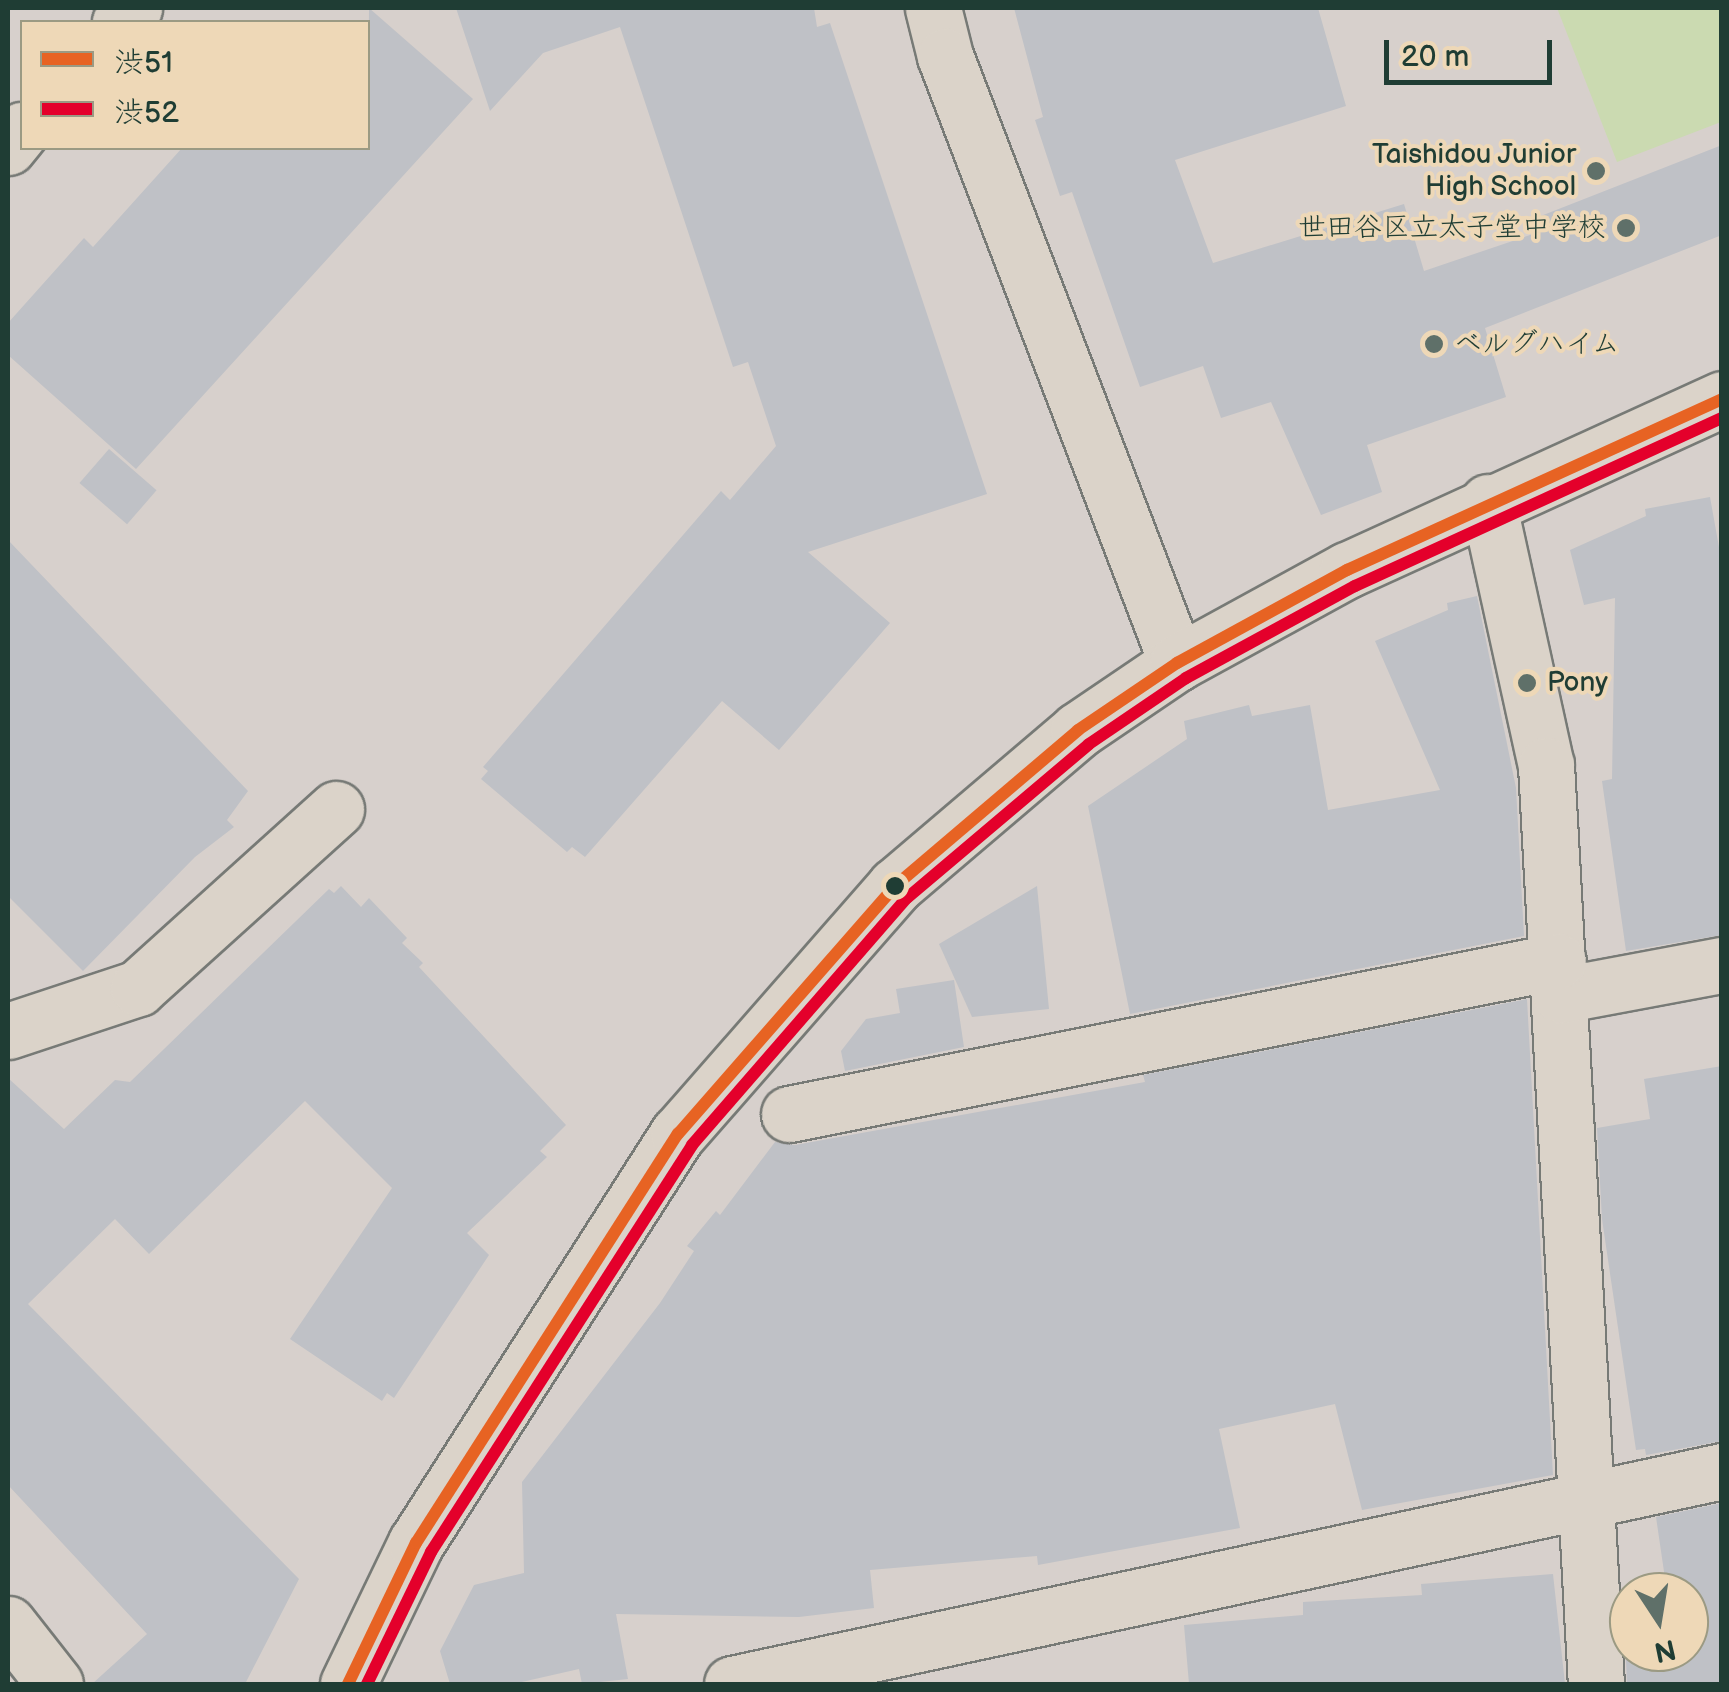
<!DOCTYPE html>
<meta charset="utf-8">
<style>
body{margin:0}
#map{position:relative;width:1729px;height:1692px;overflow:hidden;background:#d7d0cc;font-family:"Balsamiq Sans","Klee One",sans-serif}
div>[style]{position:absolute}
.green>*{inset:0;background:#cbdab1}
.building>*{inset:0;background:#bfc1c6;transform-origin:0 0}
.roads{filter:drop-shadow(2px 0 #777a76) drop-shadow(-2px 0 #777a76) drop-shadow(0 2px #777a76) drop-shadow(0 -2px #777a76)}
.street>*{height:55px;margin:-27.5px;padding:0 27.5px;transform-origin:27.5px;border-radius:27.5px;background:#dbd3c9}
.secondary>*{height:55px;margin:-27.5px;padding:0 27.5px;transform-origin:27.5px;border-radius:27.5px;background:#dbd3c9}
.bus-1>*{height:12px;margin:-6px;padding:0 6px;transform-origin:6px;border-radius:6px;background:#e76323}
.bus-2>*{height:12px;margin:-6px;padding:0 6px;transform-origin:6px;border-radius:6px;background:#e4002b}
.dots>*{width:28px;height:28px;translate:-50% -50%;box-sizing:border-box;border:5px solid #eed8b7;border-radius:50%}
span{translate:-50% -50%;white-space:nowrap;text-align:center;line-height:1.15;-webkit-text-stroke:8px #eed8b7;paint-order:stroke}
.poi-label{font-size:28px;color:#1f3d34}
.right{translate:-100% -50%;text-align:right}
.left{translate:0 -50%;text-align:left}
.frame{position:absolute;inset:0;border:10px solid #1f3d34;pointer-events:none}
.legend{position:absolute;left:20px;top:20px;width:350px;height:130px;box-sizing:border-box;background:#eed8b7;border:2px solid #9b9a83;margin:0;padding:12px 18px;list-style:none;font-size:30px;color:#1f3d34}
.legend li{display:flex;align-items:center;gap:20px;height:50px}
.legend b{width:50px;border:2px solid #9b9a83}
.north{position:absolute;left:1609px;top:1572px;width:100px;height:100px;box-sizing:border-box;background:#eed8b7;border:2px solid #9b9a83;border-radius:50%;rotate:168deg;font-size:28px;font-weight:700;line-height:40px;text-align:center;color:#1f3d34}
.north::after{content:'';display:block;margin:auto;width:35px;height:45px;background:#5f7069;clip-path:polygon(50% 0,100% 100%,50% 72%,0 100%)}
.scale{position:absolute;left:1384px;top:40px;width:168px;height:45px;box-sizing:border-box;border:5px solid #1f3d34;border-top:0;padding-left:12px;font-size:30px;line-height:35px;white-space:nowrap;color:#1f3d34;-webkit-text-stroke:8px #eed8b7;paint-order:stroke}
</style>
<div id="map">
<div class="green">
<div style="clip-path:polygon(1557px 8px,1721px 8px,1721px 122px,1617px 162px)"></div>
</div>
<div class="building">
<div style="clip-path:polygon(369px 8px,473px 99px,136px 469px,8px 355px,8px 323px,84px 238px,93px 247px,182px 148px,368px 148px)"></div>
<div style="clip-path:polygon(456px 8px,814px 8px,817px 27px,830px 23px,987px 494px,808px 552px,890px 623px,779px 750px,722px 701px,585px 857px,572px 847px,567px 852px,481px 779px,488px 771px,483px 767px,721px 491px,730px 500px,776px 446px,748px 362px,733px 367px,620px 27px,543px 53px,490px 111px)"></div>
<div style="clip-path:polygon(1014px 8px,1318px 8px,1346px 106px,1175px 160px,1213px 263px,1404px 204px,1424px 271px,1533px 234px,1528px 221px,1722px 145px,1722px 235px,1485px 328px,1506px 397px,1367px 445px,1382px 492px,1321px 515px,1271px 402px,1221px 418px,1203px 366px,1140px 387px,1072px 192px,1060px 196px,1035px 120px,1043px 117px)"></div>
<div style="left:109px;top:449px;width:63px;height:45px;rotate:41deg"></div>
<div style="clip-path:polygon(1710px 497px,1722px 564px,1722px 935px,1626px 951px,1602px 781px,1612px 779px,1615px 598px,1584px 605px,1570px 550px,1646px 516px,1645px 509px)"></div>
<div style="clip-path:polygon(8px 540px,248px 791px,227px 820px,234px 827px,195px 857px,83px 971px,8px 896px)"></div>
<div style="clip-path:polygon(1477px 596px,1516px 788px,1524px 936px,1130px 1014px,1088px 806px,1187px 739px,1184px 721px,1249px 705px,1252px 716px,1310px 705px,1328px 810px,1440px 790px,1375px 641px,1448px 610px,1447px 603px)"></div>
<div style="clip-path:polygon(341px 886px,361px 907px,369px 898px,407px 938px,402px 943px,423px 963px,419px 967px,566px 1125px,540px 1151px,547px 1157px,467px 1233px,489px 1255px,394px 1398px,387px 1393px,382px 1401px,290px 1339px,392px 1188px,305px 1101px,149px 1254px,115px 1219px,28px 1304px,299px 1579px,245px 1684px,92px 1684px,147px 1634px,8px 1485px,8px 1078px,64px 1129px,115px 1080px,130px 1082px,329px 889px,334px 893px)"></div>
<div style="clip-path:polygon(1037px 886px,1049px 1009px,972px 1017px,939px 944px)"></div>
<div style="clip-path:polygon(954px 980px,964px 1047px,845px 1071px,841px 1051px,866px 1019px,900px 1013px,896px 989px)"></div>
<div style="clip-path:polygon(1527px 999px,1553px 1475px,1362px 1510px,1335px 1404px,1219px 1429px,1240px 1528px,1038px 1565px,1037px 1556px,870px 1570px,874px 1608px,799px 1617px,616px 1614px,628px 1679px,582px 1684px,579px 1669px,513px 1684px,450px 1684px,440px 1651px,474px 1585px,524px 1573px,522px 1482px,660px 1303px,694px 1251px,687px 1246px,716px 1211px,720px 1215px,775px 1142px,795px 1145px,1145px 1082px,1143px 1075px)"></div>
<div style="clip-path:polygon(1722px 1066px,1722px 1441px,1646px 1455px,1645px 1449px,1636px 1450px,1602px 1219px,1597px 1128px,1650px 1119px,1644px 1079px)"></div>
<div style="clip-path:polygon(1722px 1503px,1722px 1684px,1627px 1684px,1625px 1636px,1629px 1652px,1689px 1652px,1689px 1592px,1667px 1592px,1656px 1517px)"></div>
<div style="clip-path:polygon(1553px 1574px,1565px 1684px,1189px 1684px,1184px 1625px,1303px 1615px,1303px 1602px,1422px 1595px,1421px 1584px)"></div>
</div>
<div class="roads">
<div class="street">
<div style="left:933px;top:8px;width:49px;rotate:76deg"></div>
<div style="left:945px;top:56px;width:650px;rotate:69.08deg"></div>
<div style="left:120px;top:22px;width:20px;rotate:-45deg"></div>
<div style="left:8px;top:147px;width:22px;rotate:-51deg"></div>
<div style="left:1488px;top:502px;width:269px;rotate:77.6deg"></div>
<div style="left:1546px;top:765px;width:920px;rotate:86.89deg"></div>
<div style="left:1561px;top:995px;width:164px;rotate:-10.6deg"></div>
<div style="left:8px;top:1031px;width:137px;rotate:-18.3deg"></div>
<div style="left:138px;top:988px;width:267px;rotate:-42.1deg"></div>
<div style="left:789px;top:1114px;width:784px;rotate:-11.25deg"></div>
<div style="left:8px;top:1624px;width:76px;rotate:51.9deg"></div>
<div style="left:732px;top:1684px;width:1013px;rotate:-12.14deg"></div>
</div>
<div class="secondary">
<div style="left:348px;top:1684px;width:157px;rotate:-64.3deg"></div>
<div style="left:416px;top:1543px;width:486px;rotate:-57.4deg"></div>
<div style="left:678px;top:1134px;width:330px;rotate:-48.8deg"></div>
<div style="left:895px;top:886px;width:240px;rotate:-40.4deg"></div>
<div style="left:1078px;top:730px;width:120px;rotate:-34.1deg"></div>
<div style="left:1177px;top:663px;width:194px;rotate:-28.7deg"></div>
<div style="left:1347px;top:570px;width:412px;rotate:-24.5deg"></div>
</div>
</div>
<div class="bus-1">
<div style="left:348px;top:1684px;width:157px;rotate:-64.3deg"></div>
<div style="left:416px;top:1543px;width:486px;rotate:-57.4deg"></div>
<div style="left:678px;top:1134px;width:330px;rotate:-48.8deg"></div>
<div style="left:895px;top:886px;width:240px;rotate:-40.4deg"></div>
<div style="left:1078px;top:730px;width:120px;rotate:-34.1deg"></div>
<div style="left:1177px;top:663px;width:194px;rotate:-28.7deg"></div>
<div style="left:1347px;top:570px;width:412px;rotate:-24.5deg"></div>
</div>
<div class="bus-2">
<div style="left:367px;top:1684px;width:147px;rotate:-64.1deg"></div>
<div style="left:431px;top:1552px;width:483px;rotate:-57.3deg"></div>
<div style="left:692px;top:1145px;width:327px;rotate:-49deg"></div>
<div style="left:907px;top:898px;width:238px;rotate:-40.2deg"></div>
<div style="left:1089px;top:744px;width:117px;rotate:-34.2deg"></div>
<div style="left:1186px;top:678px;width:192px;rotate:-28.6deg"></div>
<div style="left:1355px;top:586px;width:404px;rotate:-24.6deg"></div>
</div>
<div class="dots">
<div style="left:1596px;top:171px;background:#5f7069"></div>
<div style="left:1626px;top:228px;background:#5f7069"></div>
<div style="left:1434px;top:344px;background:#5f7069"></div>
<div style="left:1527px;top:683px;background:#5f7069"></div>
<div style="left:895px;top:886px;background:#1f3d34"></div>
</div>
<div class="poi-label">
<span class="right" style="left:1576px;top:171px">Taishidou Junior<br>High School</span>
<span class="right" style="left:1606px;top:228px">世田谷区立太子堂中学校</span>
<span class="left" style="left:1454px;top:344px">ベルグハイム</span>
<span class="left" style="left:1547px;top:683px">Pony</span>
</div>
<div class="frame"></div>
<ul class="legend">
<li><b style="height:12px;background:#e76323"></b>渋51</li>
<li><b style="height:12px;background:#e4002b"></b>渋52</li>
</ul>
<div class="north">N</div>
<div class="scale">20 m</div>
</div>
